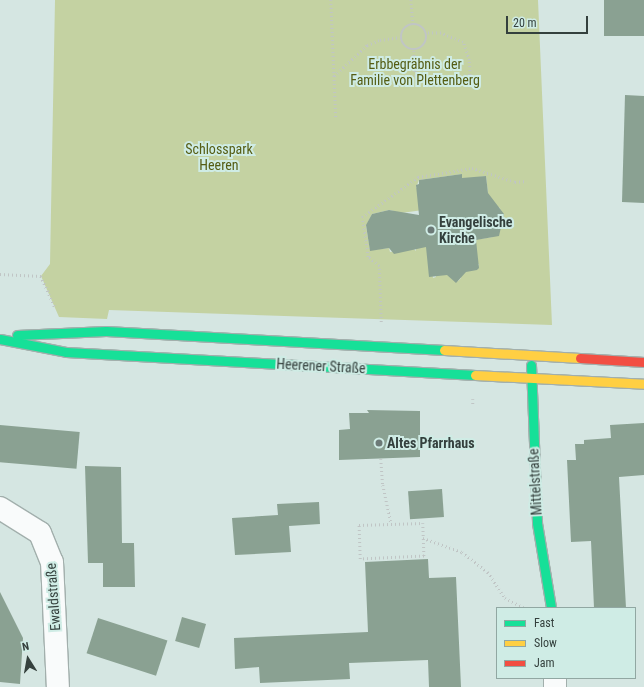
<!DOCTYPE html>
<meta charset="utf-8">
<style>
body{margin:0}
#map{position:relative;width:644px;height:687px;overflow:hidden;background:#d5e6e2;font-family:"Roboto Condensed",sans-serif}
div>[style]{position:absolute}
.green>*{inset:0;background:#c4d2a2}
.building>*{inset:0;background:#8aa192;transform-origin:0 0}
.path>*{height:2.5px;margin-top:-1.25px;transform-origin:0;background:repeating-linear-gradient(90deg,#c0c5c5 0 1px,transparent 0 4px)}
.path>.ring{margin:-1.25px;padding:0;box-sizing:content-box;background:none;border:2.5px solid #c0c5c5;border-radius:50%}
.roads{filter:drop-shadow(1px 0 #a2afac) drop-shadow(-1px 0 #a2afac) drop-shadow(0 1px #a2afac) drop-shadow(0 -1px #a2afac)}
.street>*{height:22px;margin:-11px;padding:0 11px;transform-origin:11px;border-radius:11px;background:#f9fbfb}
.fast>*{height:9px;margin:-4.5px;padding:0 4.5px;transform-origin:4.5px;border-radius:4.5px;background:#16e098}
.slow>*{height:9px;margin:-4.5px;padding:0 4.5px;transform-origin:4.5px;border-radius:4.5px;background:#ffcf43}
.jam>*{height:9px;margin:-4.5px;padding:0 4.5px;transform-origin:4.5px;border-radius:4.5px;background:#f24e42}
.dots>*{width:11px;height:11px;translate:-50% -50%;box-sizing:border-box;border:2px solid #cfece5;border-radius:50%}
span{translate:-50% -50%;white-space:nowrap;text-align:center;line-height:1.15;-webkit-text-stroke:4px #cfece5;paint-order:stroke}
.park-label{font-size:14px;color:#555d14}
.poi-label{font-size:14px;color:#34403d;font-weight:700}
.left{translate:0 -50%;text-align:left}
.street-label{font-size:14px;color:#34403d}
.legend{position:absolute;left:496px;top:607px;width:140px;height:72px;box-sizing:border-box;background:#cfece5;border:1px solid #91a7a2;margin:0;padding:5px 7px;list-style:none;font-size:12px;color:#34403d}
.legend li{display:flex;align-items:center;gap:8px;height:20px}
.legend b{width:20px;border:1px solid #91a7a2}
.north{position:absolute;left:8px;top:639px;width:40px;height:40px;-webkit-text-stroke:3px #cfece5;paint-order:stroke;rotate:349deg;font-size:11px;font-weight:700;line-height:16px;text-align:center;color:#34403d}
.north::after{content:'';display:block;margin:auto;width:14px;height:18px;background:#34403d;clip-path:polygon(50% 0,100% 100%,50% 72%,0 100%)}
.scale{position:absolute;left:506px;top:16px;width:82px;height:18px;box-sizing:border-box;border:2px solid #34403d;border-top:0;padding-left:5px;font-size:12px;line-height:14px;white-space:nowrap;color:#34403d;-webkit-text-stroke:3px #cfece5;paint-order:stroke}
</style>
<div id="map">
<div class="green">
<div style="clip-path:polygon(evenodd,55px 0,538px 0,552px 325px,109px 310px,107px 319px,59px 317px,41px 276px,50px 264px,55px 0,462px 174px,462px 178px,466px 179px,486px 176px,489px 202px,500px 208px,502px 226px,498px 225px,493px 237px,473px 240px,476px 264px,479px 264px,477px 270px,461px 270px,461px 278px,458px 281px,452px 279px,450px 272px,436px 274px,436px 277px,433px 278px,428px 246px,416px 248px,416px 251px,413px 248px,390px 252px,389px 248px,370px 250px,366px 226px,372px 214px,389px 210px,394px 211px,394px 214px,423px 210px,419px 188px,416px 188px,419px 180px,462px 174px)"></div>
</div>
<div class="building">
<div style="left:604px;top:0;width:40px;height:36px"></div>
<div style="clip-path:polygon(625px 95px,644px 96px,644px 203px,622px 202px)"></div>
<div style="clip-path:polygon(462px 174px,462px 178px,486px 176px,488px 193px,504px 214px,499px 236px,476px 240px,479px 268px,477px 270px,466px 272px,456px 283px,447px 275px,429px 277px,426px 247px,394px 254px,389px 248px,370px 251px,366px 225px,372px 214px,389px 210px,419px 215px,416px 185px,419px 184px,419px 180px)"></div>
<div style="clip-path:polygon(367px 410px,420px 411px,420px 457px,339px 460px,339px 430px,350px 429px,349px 413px,369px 413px)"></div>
<div style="clip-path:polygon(644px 423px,644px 475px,619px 477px,626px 608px,594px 608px,591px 541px,571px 542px,567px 460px,576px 460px,575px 444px,584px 444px,584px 440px,611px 438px,610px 425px)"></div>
<div style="left:0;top:425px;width:80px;height:37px;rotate:5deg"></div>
<div style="clip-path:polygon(85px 466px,121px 467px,122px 543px,134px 543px,135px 587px,103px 587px,103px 563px,88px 563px)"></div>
<div style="left:442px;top:489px;width:28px;height:34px;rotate:86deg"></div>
<div style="clip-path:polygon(319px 502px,320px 524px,289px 526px,291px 552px,235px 555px,232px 518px,278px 515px,277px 504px)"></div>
<div style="clip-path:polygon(428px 559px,429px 578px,456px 577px,461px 687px,429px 687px,428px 660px,349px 663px,350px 679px,260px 683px,259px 667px,235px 669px,234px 638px,368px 632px,365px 562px)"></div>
<div style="clip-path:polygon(0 592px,23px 638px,20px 684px,0 682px)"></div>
<div style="left:182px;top:617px;width:25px;height:25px;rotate:16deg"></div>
<div style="left:98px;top:618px;width:73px;height:37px;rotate:18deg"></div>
</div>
<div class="path">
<div style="left:331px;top:0;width:118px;rotate:87.6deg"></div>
<div style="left:411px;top:0;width:24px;rotate:85deg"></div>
<div class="ring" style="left:401px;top:24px;width:23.5px;height:23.5px"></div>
<div style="left:414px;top:51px;width:29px;rotate:86deg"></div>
<div style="left:416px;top:80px;width:54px;rotate:-5.3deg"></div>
<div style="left:470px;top:75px;width:15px;rotate:-94deg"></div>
<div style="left:469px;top:60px;width:19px;rotate:-108deg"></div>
<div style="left:463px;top:42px;width:24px;rotate:-158deg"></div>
<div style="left:441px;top:33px;width:14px;rotate:180deg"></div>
<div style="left:334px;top:76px;width:45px;rotate:-43.2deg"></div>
<div style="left:367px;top:45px;width:14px;rotate:-21deg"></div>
<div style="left:380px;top:40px;width:21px;rotate:-8deg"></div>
<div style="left:0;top:274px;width:41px;rotate:2.8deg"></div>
<div style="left:41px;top:276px;width:34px;rotate:66deg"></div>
<div style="left:381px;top:322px;width:56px;rotate:-92deg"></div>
<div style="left:379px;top:266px;width:14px;rotate:-141deg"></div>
<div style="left:368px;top:257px;width:40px;rotate:-98.5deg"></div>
<div style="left:362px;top:217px;width:69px;rotate:-35.5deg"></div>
<div style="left:418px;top:177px;width:55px;rotate:-9.5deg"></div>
<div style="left:472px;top:168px;width:45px;rotate:18deg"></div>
<div style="left:515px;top:182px;width:11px;rotate:-5deg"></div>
<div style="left:473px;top:399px;width:7px;rotate:90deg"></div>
<div style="left:381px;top:459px;width:26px;rotate:86deg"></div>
<div style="left:383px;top:485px;width:40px;rotate:78deg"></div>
<div style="left:423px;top:523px;width:33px;rotate:88deg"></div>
<div style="left:424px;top:556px;width:64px;rotate:177.3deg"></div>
<div style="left:360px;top:559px;width:34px;rotate:-92deg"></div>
<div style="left:359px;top:525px;width:64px;rotate:-1.8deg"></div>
<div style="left:423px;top:538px;width:41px;rotate:19.7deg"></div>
<div style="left:462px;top:552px;width:33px;rotate:38deg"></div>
<div style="left:488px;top:572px;width:31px;rotate:57deg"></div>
<div style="left:505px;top:598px;width:22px;rotate:27deg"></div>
</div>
<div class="roads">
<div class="street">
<div style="left:0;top:508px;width:47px;rotate:32deg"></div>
<div style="left:40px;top:533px;width:31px;rotate:68deg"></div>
<div style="left:52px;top:562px;width:125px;rotate:87.3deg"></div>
<div style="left:555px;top:678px;width:9px;rotate:90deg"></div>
</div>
<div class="fast">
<div style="left:17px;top:335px;width:89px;rotate:-2.6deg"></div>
<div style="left:106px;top:331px;width:339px;rotate:3.2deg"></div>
<div style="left:0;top:339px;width:67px;rotate:11.1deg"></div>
<div style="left:66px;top:352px;width:410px;rotate:3.2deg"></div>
<div style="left:531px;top:365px;width:158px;rotate:87.8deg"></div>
<div style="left:537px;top:523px;width:86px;rotate:80.6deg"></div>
</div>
<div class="slow">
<div style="left:444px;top:350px;width:136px;rotate:3.4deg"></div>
<div style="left:475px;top:375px;width:169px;rotate:3deg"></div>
</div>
<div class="jam">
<div style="left:580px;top:358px;width:64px;rotate:3.6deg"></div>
</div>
</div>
<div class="dots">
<div style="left:431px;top:230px;background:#6c7a77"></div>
<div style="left:379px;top:443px;background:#6c7a77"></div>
</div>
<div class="park-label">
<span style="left:415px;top:72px">Erbbegräbnis der<br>Familie von Plettenberg</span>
<span style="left:219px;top:157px">Schlosspark<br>Heeren</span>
</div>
<div class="poi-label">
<span class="left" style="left:439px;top:230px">Evangelische<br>Kirche</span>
<span class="left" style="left:387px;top:443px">Altes Pfarrhaus</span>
</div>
<div class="street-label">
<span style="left:321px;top:366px;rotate:3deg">Heerener Straße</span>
<span style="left:535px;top:482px;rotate:-93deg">Mittelstraße</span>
<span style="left:53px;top:597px;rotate:-94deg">Ewaldstraße</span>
</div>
<ul class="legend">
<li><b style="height:5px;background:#16e098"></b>Fast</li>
<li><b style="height:5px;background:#ffcf43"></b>Slow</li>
<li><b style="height:5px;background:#f24e42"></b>Jam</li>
</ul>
<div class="north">N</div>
<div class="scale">20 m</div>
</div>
